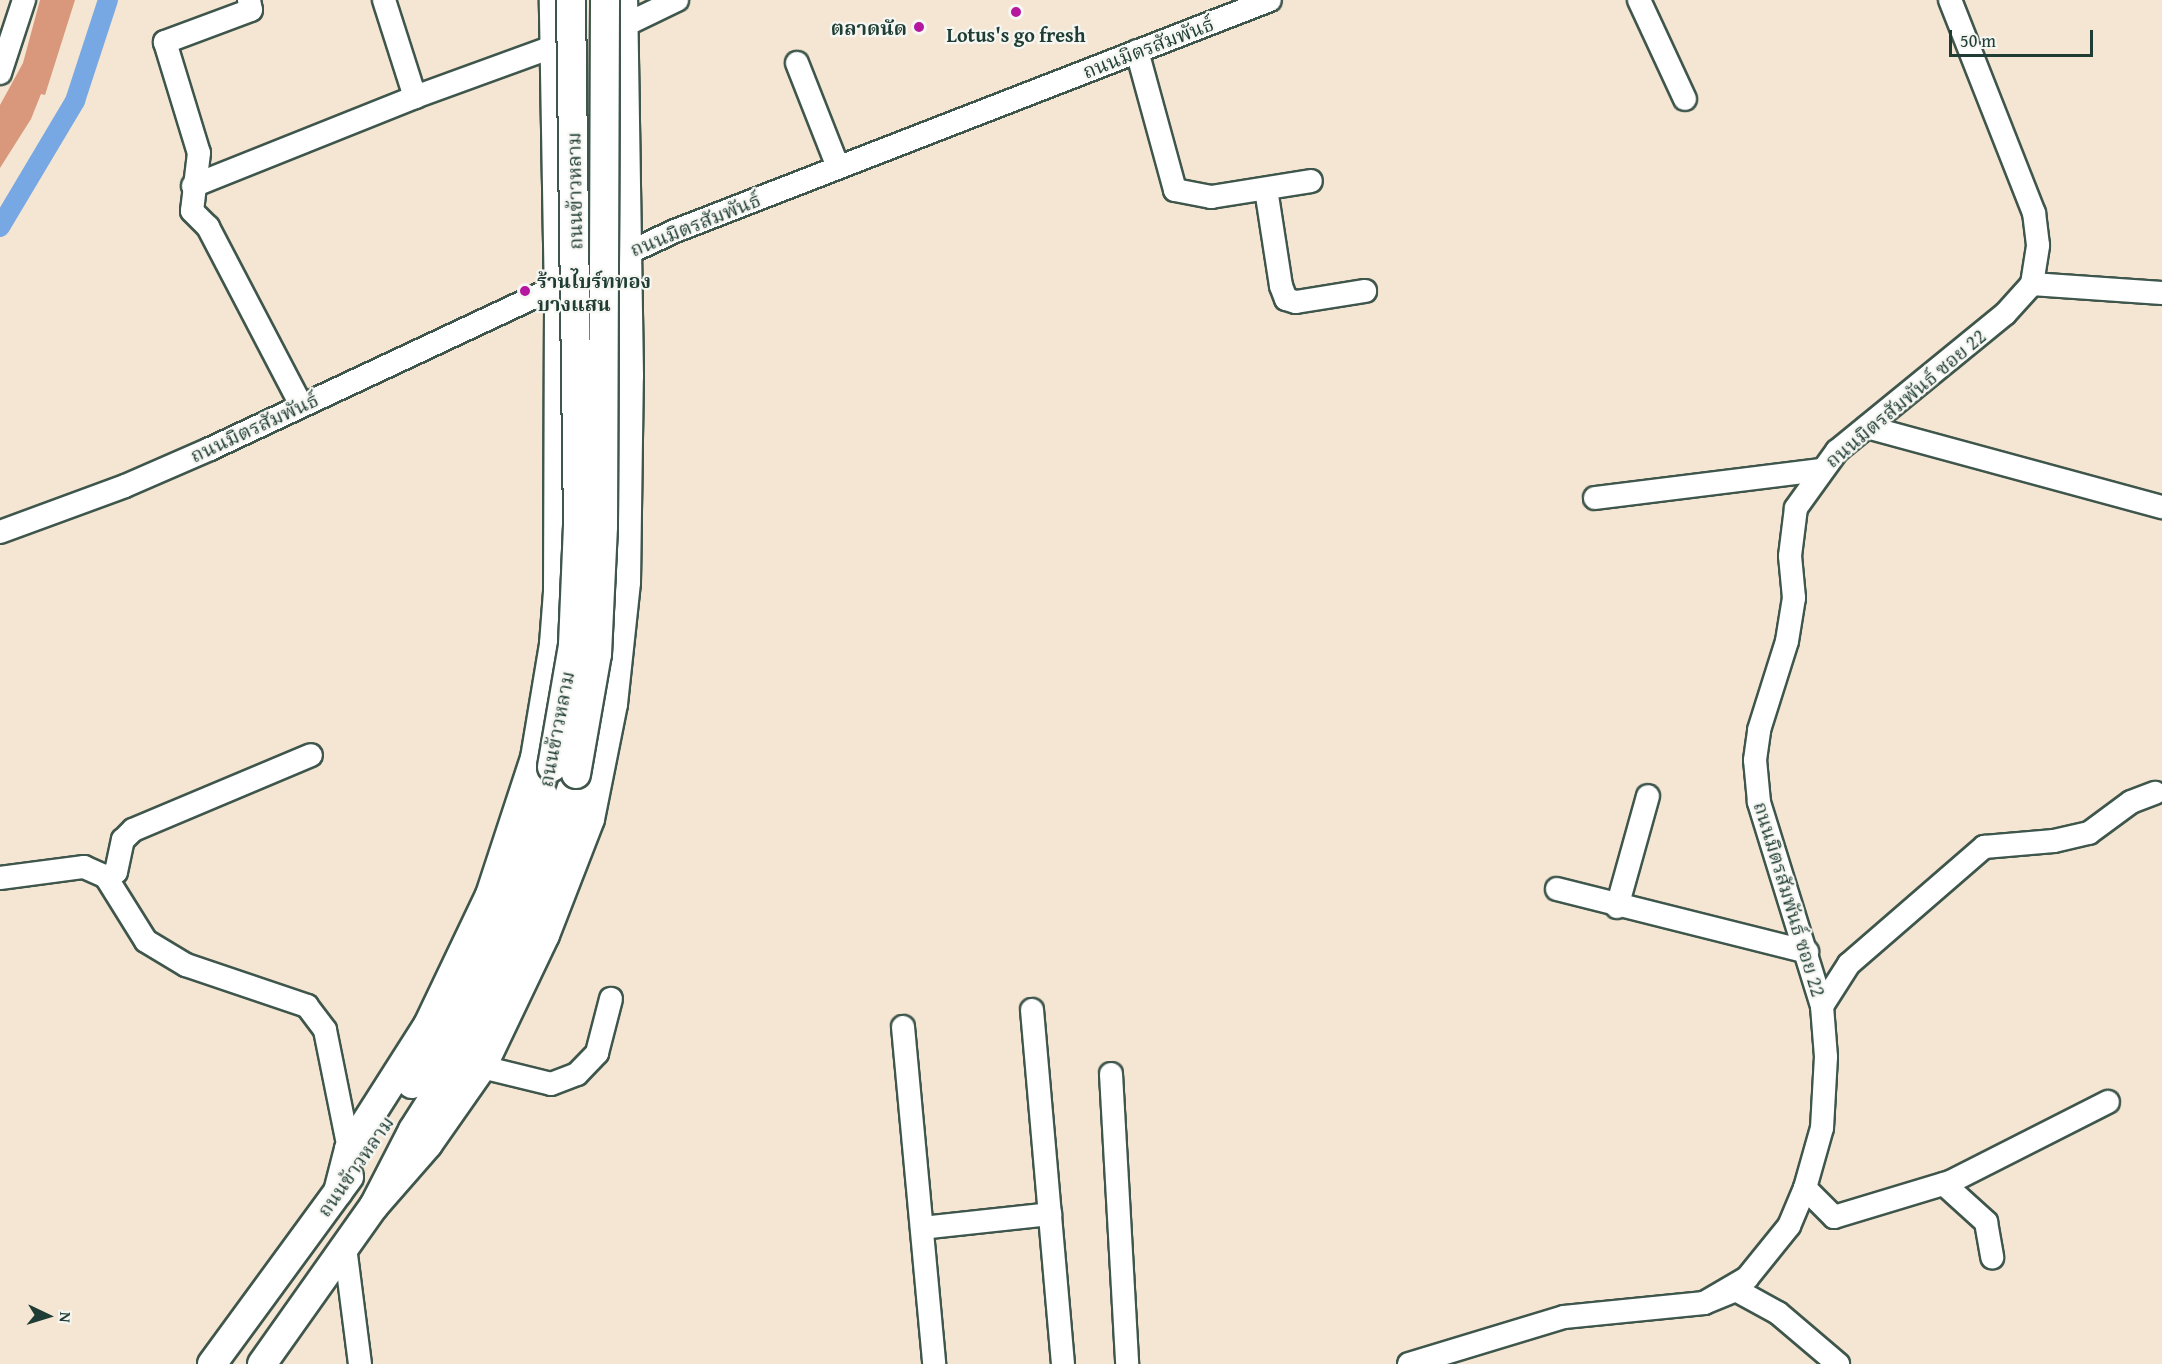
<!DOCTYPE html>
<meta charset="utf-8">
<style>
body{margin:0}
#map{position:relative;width:2162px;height:1364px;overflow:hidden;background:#f4e6d2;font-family:"Gentium Book Plus","Noto Serif Thai",serif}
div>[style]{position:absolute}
.canal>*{height:20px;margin:-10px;padding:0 10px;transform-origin:10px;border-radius:10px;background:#78a8e3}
.building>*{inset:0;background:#d9987c}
.roads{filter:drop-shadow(2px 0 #3f564c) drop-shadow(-2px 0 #3f564c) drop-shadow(0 2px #3f564c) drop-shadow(0 -2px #3f564c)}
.minor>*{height:22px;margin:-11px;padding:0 11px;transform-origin:11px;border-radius:11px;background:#fff}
.major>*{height:28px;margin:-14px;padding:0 14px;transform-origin:14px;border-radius:14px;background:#fff}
.bridges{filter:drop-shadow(2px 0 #3f564c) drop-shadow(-2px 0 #3f564c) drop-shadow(0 2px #3f564c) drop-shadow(0 -2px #3f564c)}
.major-bridge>*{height:28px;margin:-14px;padding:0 14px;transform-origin:14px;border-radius:14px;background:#fff}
.dots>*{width:16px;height:16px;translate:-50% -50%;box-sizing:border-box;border:3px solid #f6f6f2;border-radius:50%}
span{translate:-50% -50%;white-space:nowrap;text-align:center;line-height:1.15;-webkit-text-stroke:4.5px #f6f6f2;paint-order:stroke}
.poi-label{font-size:20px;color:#1f3d34;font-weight:700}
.right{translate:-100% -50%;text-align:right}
.left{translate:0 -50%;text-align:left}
.street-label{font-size:20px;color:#1f3d34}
.north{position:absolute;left:18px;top:1286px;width:60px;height:60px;-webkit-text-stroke:4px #f6f6f2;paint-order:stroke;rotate:94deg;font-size:16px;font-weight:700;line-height:24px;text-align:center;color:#1f3d34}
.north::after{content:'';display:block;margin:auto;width:21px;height:27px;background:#1f3d34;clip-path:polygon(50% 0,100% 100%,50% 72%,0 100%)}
.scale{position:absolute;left:1949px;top:30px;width:144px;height:27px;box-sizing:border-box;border:3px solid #1f3d34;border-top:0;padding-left:8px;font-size:18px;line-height:21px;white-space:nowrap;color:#1f3d34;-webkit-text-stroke:4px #f6f6f2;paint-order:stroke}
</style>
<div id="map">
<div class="canal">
<div style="left:0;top:227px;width:147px;rotate:-59.2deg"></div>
<div style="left:75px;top:101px;width:106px;rotate:-71.9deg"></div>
</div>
<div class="building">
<div style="clip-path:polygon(40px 0,75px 0,45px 95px,41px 94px,31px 119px,0 168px,0 105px,23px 63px)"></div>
</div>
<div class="roads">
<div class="minor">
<div style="left:249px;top:0;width:10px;rotate:79deg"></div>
<div style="left:251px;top:10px;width:92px;rotate:159.6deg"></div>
<div style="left:165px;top:42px;width:116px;rotate:73deg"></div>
<div style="left:199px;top:153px;width:58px;rotate:96.9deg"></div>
<div style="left:192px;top:211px;width:23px;rotate:45deg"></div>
<div style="left:208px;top:227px;width:201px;rotate:62.4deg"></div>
<div style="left:384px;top:0;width:102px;rotate:72.3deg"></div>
<div style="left:1639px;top:0;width:109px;rotate:65.1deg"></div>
<div style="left:623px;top:26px;width:60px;rotate:-25.7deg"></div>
<div style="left:1137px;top:51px;width:144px;rotate:74.7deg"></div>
<div style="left:1175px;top:190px;width:37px;rotate:11deg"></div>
<div style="left:1211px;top:197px;width:101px;rotate:-9.1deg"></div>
<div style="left:797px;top:63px;width:112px;rotate:68.5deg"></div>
<div style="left:0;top:73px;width:77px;rotate:-71.8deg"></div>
<div style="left:193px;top:186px;width:239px;rotate:-21.8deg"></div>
<div style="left:415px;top:97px;width:149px;rotate:-20deg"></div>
<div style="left:1266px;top:189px;width:98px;rotate:81.2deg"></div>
<div style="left:1281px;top:286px;width:14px;rotate:69deg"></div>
<div style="left:1286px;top:299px;width:10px;rotate:17deg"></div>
<div style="left:1296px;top:302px;width:70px;rotate:-9.1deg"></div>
<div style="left:2032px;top:284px;width:130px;rotate:4deg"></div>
<div style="left:1867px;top:427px;width:306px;rotate:15.2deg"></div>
<div style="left:1595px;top:498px;width:227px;rotate:-7.1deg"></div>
<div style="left:0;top:532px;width:133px;rotate:-20.2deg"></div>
<div style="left:125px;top:486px;width:93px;rotate:-23.5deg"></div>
<div style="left:210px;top:449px;width:514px;rotate:-25.12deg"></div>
<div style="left:675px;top:231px;width:638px;rotate:-21.22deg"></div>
<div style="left:106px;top:877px;width:11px;rotate:-27deg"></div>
<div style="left:116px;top:872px;width:33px;rotate:-78deg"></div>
<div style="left:123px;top:840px;width:14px;rotate:-45deg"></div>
<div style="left:133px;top:830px;width:193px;rotate:-22.8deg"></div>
<div style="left:0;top:878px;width:85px;rotate:-7.5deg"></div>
<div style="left:84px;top:867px;width:24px;rotate:24deg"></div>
<div style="left:106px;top:877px;width:75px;rotate:58deg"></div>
<div style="left:146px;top:941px;width:47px;rotate:31deg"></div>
<div style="left:186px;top:965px;width:128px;rotate:18.7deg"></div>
<div style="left:307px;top:1006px;width:30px;rotate:53deg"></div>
<div style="left:325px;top:1030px;width:121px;rotate:78.6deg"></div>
<div style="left:1557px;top:889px;width:258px;rotate:14.1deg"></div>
<div style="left:1617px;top:907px;width:115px;rotate:-74.4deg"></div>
<div style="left:1822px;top:1006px;width:50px;rotate:-57.3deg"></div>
<div style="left:1849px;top:964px;width:179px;rotate:-40.9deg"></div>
<div style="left:1984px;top:847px;width:70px;rotate:-4.9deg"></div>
<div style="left:2054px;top:841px;width:36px;rotate:-13deg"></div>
<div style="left:2089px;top:833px;width:52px;rotate:-36.4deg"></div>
<div style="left:2131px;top:802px;width:26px;rotate:-21deg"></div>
<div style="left:1032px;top:1010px;width:355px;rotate:85deg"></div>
<div style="left:903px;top:1027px;width:338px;rotate:84.7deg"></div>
<div style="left:482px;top:1067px;width:71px;rotate:13.8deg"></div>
<div style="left:551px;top:1084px;width:28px;rotate:-21deg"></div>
<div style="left:577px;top:1074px;width:29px;rotate:-46deg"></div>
<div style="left:597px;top:1053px;width:56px;rotate:-75.5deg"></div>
<div style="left:1111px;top:1074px;width:290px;rotate:86.8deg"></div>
<div style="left:1944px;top:1184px;width:57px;rotate:42.1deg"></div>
<div style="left:1986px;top:1222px;width:36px;rotate:80deg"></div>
<div style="left:1805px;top:1188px;width:41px;rotate:45deg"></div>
<div style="left:1834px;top:1217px;width:121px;rotate:-16.8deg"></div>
<div style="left:1950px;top:1182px;width:177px;rotate:-26.9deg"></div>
<div style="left:922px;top:1228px;width:129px;rotate:-6.2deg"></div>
<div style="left:345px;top:1247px;width:118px;rotate:82.7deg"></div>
<div style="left:1704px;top:1303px;width:50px;rotate:-30.2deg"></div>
<div style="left:1747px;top:1278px;width:67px;rotate:-51.1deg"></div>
<div style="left:1789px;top:1226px;width:41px;rotate:-67.2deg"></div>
<div style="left:1805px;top:1188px;width:62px;rotate:-74.2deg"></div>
<div style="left:1822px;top:1128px;width:71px;rotate:-86.8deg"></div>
<div style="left:1826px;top:1057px;width:51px;rotate:-94.5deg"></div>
<div style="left:1822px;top:1006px;width:214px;rotate:-107.2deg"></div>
<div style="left:1759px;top:802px;width:42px;rotate:-95.4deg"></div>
<div style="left:1755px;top:760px;width:30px;rotate:-82deg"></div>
<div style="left:1759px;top:730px;width:93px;rotate:-72.5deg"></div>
<div style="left:1787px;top:641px;width:44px;rotate:-80.8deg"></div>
<div style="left:1794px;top:598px;width:42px;rotate:-95.4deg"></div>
<div style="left:1790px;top:556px;width:48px;rotate:-82.9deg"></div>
<div style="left:1796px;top:508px;width:70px;rotate:-54.3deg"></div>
<div style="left:1837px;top:451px;width:217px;rotate:-39.2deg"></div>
<div style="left:2005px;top:314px;width:40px;rotate:-48deg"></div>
<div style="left:2032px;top:284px;width:39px;rotate:-81deg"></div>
<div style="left:2038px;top:245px;width:32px;rotate:-97deg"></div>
<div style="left:2034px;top:213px;width:229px;rotate:-111.5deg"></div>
<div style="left:1409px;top:1364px;width:162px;rotate:-16.9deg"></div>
<div style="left:1564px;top:1317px;width:141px;rotate:-5.7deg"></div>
<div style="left:1704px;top:1303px;width:35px;rotate:-22deg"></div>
<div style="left:1736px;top:1290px;width:48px;rotate:28.7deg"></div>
<div style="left:1778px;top:1313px;width:79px;rotate:40.4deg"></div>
</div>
<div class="major">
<div style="left:412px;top:1084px;width:60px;rotate:-55.2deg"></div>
<div style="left:446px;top:1035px;width:150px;rotate:-64.3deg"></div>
<div style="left:511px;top:900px;width:110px;rotate:-73.1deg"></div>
<div style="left:338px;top:1192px;width:44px;rotate:-75.7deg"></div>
<div style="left:349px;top:1149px;width:147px;rotate:-57.5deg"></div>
<div style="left:428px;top:1025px;width:144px;rotate:-64.5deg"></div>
<div style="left:490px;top:895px;width:144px;rotate:-71.8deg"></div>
<div style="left:535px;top:758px;width:116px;rotate:-80.5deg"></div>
<div style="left:554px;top:644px;width:52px;rotate:-85.6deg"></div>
<div style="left:558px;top:592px;width:291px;rotate:-89.8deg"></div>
<div style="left:559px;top:301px;width:301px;rotate:-91deg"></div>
<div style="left:374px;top:1206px;width:82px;rotate:-48.9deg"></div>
<div style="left:428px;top:1144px;width:94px;rotate:-55deg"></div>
<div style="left:482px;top:1067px;width:146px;rotate:-64.5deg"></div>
<div style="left:545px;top:935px;width:124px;rotate:-68.8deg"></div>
<div style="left:590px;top:819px;width:117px;rotate:-78.7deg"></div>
<div style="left:613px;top:704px;width:123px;rotate:-83.9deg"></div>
<div style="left:626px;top:582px;width:206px;rotate:-89.2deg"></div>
<div style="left:629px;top:376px;width:376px;rotate:-90.9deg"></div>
<div style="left:212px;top:1364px;width:232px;rotate:-53.8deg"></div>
<div style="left:262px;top:1364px;width:194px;rotate:-54.7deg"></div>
<div style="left:374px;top:1206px;width:85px;rotate:-62.8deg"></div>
<div style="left:413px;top:1130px;width:101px;rotate:-57.6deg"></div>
<div style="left:467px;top:1045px;width:152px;rotate:-63.8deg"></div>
<div style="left:534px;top:909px;width:141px;rotate:-72.7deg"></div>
</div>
</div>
<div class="bridges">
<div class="major-bridge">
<div style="left:552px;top:767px;width:124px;rotate:-80.2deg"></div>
<div style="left:573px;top:645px;width:121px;rotate:-87.6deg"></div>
<div style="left:578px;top:524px;width:524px;rotate:-90.77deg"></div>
<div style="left:576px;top:774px;width:122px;rotate:-80.1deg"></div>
<div style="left:597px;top:654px;width:128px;rotate:-87.3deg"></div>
<div style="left:603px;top:526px;width:526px;rotate:-89.78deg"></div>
</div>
</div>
<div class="dots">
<div style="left:1016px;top:12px;background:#b5179e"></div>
<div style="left:919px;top:27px;background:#b5179e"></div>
<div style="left:525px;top:291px;background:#b5179e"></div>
</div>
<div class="poi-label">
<span class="right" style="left:907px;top:27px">ตลาดนัด</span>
<span style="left:1016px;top:34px">Lotus's go fresh</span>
<span class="left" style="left:537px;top:292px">ร้านไบร์ททอง<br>บางแสน</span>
</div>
<div class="street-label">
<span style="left:1148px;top:47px;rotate:-21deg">ถนนมิตรสัมพันธ์</span>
<span style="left:574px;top:191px;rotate:-91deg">ถนนข้าวหลาม</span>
<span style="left:695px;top:224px;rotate:-22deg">ถนนมิตรสัมพันธ์</span>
<span style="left:1905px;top:398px;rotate:-40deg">ถนนมิตรสัมพันธ์ ซอย 22</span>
<span style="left:254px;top:427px;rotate:-25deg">ถนนมิตรสัมพันธ์</span>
<span style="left:556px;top:729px;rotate:-79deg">ถนนข้าวหลาม</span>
<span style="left:1790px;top:899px;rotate:73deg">ถนนมิตรสัมพันธ์ ซอย 22</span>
<span style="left:355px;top:1166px;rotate:-55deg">ถนนข้าวหลาม</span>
</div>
<div class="north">N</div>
<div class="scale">50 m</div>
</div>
